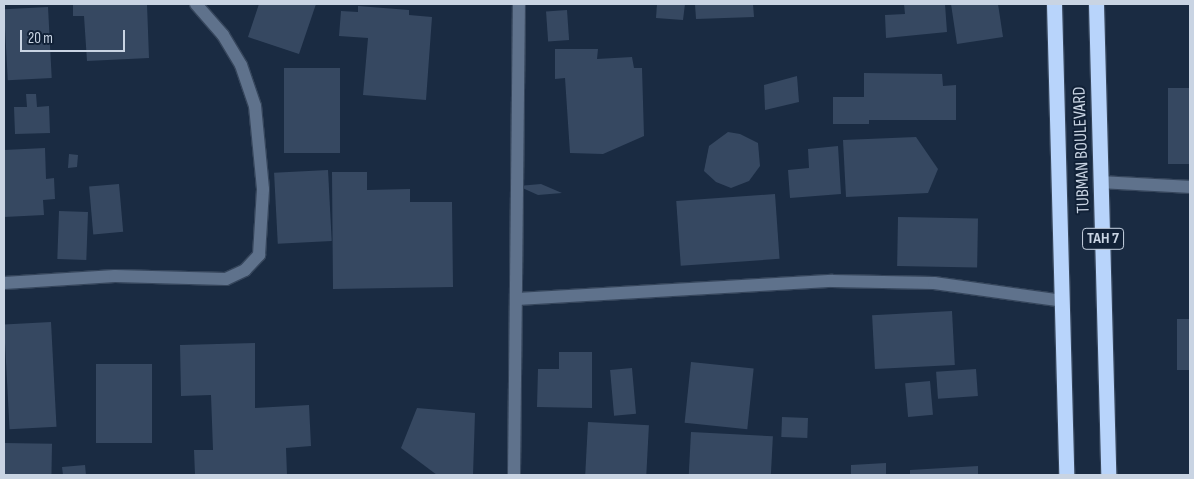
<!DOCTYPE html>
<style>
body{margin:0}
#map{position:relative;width:1194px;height:479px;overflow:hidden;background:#1a2b42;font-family:"Sofia Sans Condensed",sans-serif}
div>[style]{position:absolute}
.building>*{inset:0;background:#364861;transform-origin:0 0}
.roads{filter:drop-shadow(1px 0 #36465c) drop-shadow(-1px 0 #36465c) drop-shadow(0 1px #36465c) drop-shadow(0 -1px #36465c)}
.minor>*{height:12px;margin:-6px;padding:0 6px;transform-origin:6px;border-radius:6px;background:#5f728c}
.highway>*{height:15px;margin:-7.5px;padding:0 7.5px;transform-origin:7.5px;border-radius:7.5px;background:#b8d4fb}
span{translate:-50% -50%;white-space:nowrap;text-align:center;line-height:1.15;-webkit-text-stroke:4px #112137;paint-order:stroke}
.shield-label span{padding:1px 4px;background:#112137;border:1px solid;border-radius:4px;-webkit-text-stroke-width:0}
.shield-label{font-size:16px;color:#c9d4e3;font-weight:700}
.street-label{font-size:18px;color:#c9d4e3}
.frame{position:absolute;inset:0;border:5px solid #c9d4e3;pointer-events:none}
.scale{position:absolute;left:20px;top:30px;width:105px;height:22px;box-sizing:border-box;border:2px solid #c9d4e3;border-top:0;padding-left:6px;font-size:15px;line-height:18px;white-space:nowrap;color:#c9d4e3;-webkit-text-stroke:4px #112137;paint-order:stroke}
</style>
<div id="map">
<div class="building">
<div style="clip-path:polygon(73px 4px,147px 4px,149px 58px,87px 61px,84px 16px,73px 16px)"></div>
<div style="clip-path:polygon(259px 4px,316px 4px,299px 54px,248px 37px)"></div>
<div style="clip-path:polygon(657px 4px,685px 4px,683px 20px,656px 18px)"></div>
<div style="clip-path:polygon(695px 4px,753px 4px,754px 17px,696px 19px)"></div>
<div style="clip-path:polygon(904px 4px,945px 4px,947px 32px,886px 38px,885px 15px,905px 14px)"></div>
<div style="clip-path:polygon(951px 4px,998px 4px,1003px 37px,957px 44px)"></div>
<div style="clip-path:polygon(358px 6px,409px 10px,409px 15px,432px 17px,426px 100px,363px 95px,368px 38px,339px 36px,341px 11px,358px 12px)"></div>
<div style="left:48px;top:7px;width:71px;height:44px;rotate:87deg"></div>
<div style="left:567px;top:10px;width:30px;height:21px;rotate:86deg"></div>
<div style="clip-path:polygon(555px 49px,598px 49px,597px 59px,632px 57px,634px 68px,642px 68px,644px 136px,603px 154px,570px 153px,565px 78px,555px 79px)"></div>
<div style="left:284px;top:68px;width:56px;height:85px"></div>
<div style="clip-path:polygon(864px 73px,942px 74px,943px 86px,956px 85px,956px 120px,869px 120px,869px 124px,833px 124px,833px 97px,864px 97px)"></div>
<div style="clip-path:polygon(797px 76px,799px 102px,765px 110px,764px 85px)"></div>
<div style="left:1168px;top:88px;width:22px;height:76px"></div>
<div style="clip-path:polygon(26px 94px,36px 94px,37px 107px,49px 106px,50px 133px,15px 134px,14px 107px,27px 107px)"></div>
<div style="clip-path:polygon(728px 132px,740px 134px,758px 143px,760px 166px,749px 181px,731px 188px,716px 182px,704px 171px,709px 146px)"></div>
<div style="clip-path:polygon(916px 137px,938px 169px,928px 193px,846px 197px,843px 140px)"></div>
<div style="clip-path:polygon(838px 146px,841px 194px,790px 198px,788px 170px,809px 168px,808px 149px)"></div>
<div style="clip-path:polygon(45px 148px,46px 179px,54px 178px,55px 199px,43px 200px,44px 215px,4px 217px,4px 150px)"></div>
<div style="clip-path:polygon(69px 154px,78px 155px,77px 167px,68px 168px)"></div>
<div style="left:328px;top:170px;width:71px;height:54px;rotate:87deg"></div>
<div style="clip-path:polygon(332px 172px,367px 172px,367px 190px,410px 189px,410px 202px,452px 202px,453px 287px,333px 289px)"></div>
<div style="left:119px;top:184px;width:48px;height:30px;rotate:85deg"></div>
<div style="clip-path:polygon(541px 184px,562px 193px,538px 195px,518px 186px)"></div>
<div style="left:775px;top:194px;width:65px;height:99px;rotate:86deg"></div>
<div style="left:59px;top:211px;width:29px;height:48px;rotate:2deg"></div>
<div style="left:898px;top:217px;width:80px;height:49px;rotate:1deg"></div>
<div style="left:952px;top:311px;width:54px;height:80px;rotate:87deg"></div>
<div style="left:1177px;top:319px;width:13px;height:51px"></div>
<div style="left:51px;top:322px;width:105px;height:47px;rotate:87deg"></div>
<div style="clip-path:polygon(255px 343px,255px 408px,309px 405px,311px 446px,286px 448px,287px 475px,195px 475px,194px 450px,213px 450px,211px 395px,181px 396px,180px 345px)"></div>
<div style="clip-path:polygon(559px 352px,592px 352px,592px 408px,537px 407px,538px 369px,559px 369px)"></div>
<div style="left:691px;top:362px;width:63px;height:61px;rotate:6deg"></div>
<div style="left:96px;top:364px;width:56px;height:79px"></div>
<div style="left:632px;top:368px;width:46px;height:22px;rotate:85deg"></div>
<div style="left:976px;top:369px;width:27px;height:40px;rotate:86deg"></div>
<div style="left:930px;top:381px;width:34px;height:25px;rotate:85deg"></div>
<div style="clip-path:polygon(417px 408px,475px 413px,473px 475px,437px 475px,401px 448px)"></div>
<div style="left:782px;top:417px;width:26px;height:20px;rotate:2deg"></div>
<div style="left:588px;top:422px;width:61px;height:53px;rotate:3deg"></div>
<div style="left:691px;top:432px;width:82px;height:43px;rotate:3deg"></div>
<div style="left:4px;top:443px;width:48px;height:32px;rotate:1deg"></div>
<div style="clip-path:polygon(886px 463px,886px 475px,851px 475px,851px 465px)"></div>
<div style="clip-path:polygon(85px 465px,86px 475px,63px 475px,62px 467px)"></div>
<div style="clip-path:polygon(978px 466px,978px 475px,910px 475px,910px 470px)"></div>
</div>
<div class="roads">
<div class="minor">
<div style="left:1101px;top:182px;width:89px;rotate:3.2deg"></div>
<div style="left:4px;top:283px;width:111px;rotate:-3.6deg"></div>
<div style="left:115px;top:276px;width:111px;rotate:1.5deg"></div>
<div style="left:226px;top:279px;width:21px;rotate:-25deg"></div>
<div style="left:245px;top:270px;width:21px;rotate:-47deg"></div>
<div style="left:259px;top:255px;width:66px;rotate:-86.5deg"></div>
<div style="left:263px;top:189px;width:83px;rotate:-95.5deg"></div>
<div style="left:255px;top:106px;width:43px;rotate:-108.9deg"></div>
<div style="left:241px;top:65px;width:35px;rotate:-121deg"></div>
<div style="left:223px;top:35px;width:41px;rotate:-131.1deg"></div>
<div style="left:517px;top:299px;width:316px;rotate:-3.3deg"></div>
<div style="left:832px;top:281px;width:102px;rotate:1.1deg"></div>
<div style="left:934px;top:283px;width:130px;rotate:7.9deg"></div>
<div style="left:514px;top:475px;width:471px;rotate:-89.4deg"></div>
</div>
<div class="highway">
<div style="left:1054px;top:4px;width:471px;rotate:88.5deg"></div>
<div style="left:1096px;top:4px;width:471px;rotate:88.5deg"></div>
</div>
</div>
<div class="shield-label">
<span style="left:1103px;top:239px">TAH 7</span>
</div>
<div class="street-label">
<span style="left:1082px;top:150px;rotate:-92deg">TUBMAN BOULEVARD</span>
</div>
<div class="frame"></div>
<div class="scale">20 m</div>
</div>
